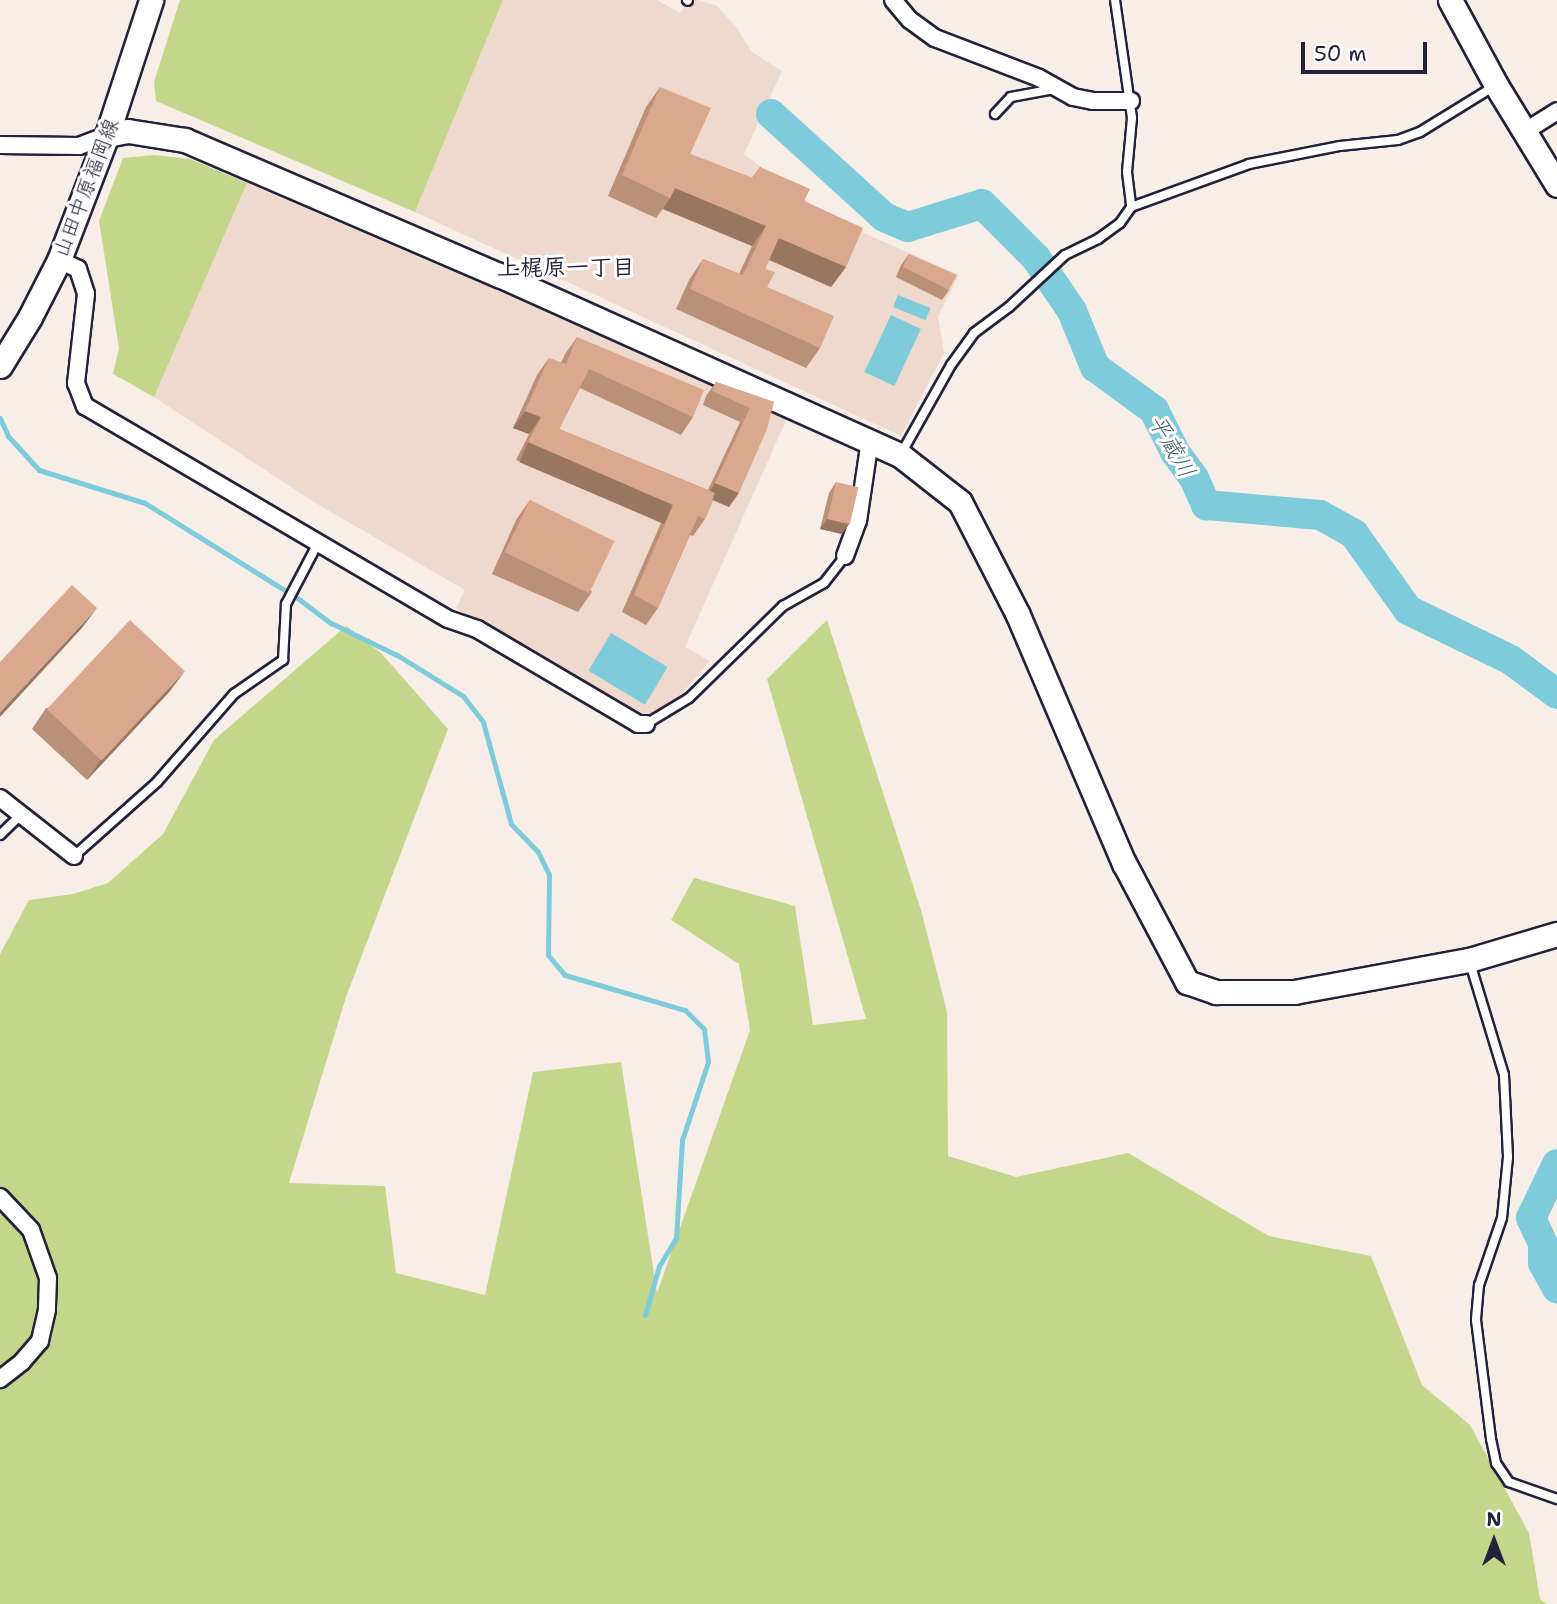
<!DOCTYPE html>
<meta charset="utf-8">
<style>
body{margin:0}
#map{position:relative;width:1557px;height:1604px;overflow:hidden;background:#f8eee8;font-family:"Shantell Sans","Klee One",sans-serif}
div>[style]{position:absolute}
.built>*{inset:0;background:#efd9cc}
.green>*{inset:0;background:#c4d68a}
.water>*{inset:0;background:#7eccdb;transform-origin:0 0}
.stream>*{height:5px;margin:-2.5px;padding:0 2.5px;transform-origin:2.5px;border-radius:2.5px;background:#7eccdb}
.river>*{height:30px;margin:-15px;padding:0 15px;transform-origin:15px;border-radius:15px;background:#7eccdb}
.roads{filter:drop-shadow(2px 0 #22223b) drop-shadow(-2px 0 #22223b) drop-shadow(0 2px #22223b) drop-shadow(0 -2px #22223b)}
.lane>*{height:8px;margin:-4px;padding:0 4px;transform-origin:4px;border-radius:4px;background:#fff}
.street>*{height:16px;margin:-8px;padding:0 8px;transform-origin:8px;border-radius:8px;background:#fff}
.secondary>*{height:23px;margin:-11.5px;padding:0 11.5px;transform-origin:11.5px;border-radius:11.5px;background:#fff}
.wall>*{inset:0;background:#bb9078}
.shaded-wall>*{inset:0;background:#997662;transform-origin:0 0}
.building>*{inset:0;background:#daa88c;transform-origin:0 0}
span{translate:-50% -50%;white-space:nowrap;text-align:center;line-height:1.15;-webkit-text-stroke:6px #fff;paint-order:stroke}
.street-label{font-size:21px;color:#22223b}
.neighbourhood-label{font-size:23px;color:#22223b;font-weight:700}
.water-label{font-size:23px;color:#425e73;font-style:italic}
.north{position:absolute;left:1459px;top:1506px;width:70px;height:70px;-webkit-text-stroke:5px #fff;paint-order:stroke;rotate:0deg;font-size:19px;font-weight:700;line-height:28px;text-align:center;color:#22223b}
.north::after{content:'';display:block;margin:auto;width:24px;height:32px;background:#22223b;clip-path:polygon(50% 0,100% 100%,50% 72%,0 100%)}
.scale{position:absolute;left:1301px;top:42px;width:126px;height:32px;box-sizing:border-box;border:4px solid #22223b;border-top:0;padding-left:9px;font-size:21px;line-height:24px;white-space:nowrap;color:#22223b;-webkit-text-stroke:5px #fff;paint-order:stroke}
</style>
<div id="map">
<div class="built">
<div style="clip-path:polygon(503px 0,657px 0,680px 13px,689px 0,698px 0,717px 6px,736px 27px,752px 52px,782px 71px,744px 154px,830px 218px,959px 275px,938px 316px,944px 353px,901px 436px,415px 212px)"></div>
<div style="clip-path:polygon(247px 183px,788px 416px,685px 647px,710px 661px,677px 699px,655px 714px,641px 719px,456px 608px,465px 590px,314px 502px,154px 397px)"></div>
</div>
<div class="green">
<div style="clip-path:polygon(180px 0,503px 0,415px 212px,156px 101px,154px 82px)"></div>
<div style="clip-path:polygon(154px 155px,190px 159px,247px 183px,154px 397px,113px 374px,119px 348px,99px 221px,123px 158px)"></div>
<div style="clip-path:polygon(827px 620px,921px 910px,947px 1012px,948px 1156px,1016px 1177px,1128px 1153px,1269px 1236px,1371px 1256px,1422px 1385px,1470px 1425px,1529px 1533px,1540px 1599px,1547px 1604px,0 1604px,0 954px,29px 900px,73px 894px,108px 883px,163px 834px,214px 740px,346px 626px,382px 654px,448px 729px,346px 997px,289px 1183px,385px 1186px,396px 1273px,485px 1295px,533px 1072px,621px 1062px,657px 1293px,750px 1030px,739px 964px,671px 920px,694px 878px,795px 906px,813px 1025px,866px 1019px,767px 679px)"></div>
</div>
<div class="water">
<div style="left:898px;top:295px;width:35px;height:13px;rotate:22deg"></div>
<div style="left:891px;top:315px;width:33px;height:63px;rotate:25deg"></div>
<div style="left:611px;top:633px;width:66px;height:44px;rotate:31deg"></div>
</div>
<div class="stream">
<div style="left:0;top:418px;width:20px;rotate:66deg"></div>
<div style="left:8px;top:436px;width:46px;rotate:47.6deg"></div>
<div style="left:39px;top:470px;width:111px;rotate:17.3deg"></div>
<div style="left:145px;top:503px;width:183px;rotate:32deg"></div>
<div style="left:300px;top:600px;width:39px;rotate:37deg"></div>
<div style="left:331px;top:623px;width:73px;rotate:25.9deg"></div>
<div style="left:397px;top:655px;width:78px;rotate:31.8deg"></div>
<div style="left:463px;top:696px;width:33px;rotate:52deg"></div>
<div style="left:483px;top:722px;width:106px;rotate:74.6deg"></div>
<div style="left:511px;top:824px;width:39px;rotate:46deg"></div>
<div style="left:538px;top:852px;width:25px;rotate:64deg"></div>
<div style="left:549px;top:875px;width:80px;rotate:90.7deg"></div>
<div style="left:548px;top:955px;width:26px;rotate:50deg"></div>
<div style="left:565px;top:975px;width:125px;rotate:16.3deg"></div>
<div style="left:685px;top:1010px;width:27px;rotate:45deg"></div>
<div style="left:704px;top:1029px;width:33px;rotate:83deg"></div>
<div style="left:708px;top:1062px;width:82px;rotate:108.4deg"></div>
<div style="left:682px;top:1140px;width:98px;rotate:93.5deg"></div>
<div style="left:676px;top:1238px;width:33px;rotate:121deg"></div>
<div style="left:659px;top:1266px;width:51px;rotate:105.9deg"></div>
</div>
<div class="river">
<div style="left:771px;top:114px;width:153px;rotate:42.3deg"></div>
<div style="left:884px;top:217px;width:26px;rotate:23deg"></div>
<div style="left:908px;top:227px;width:77px;rotate:-17.3deg"></div>
<div style="left:982px;top:204px;width:76px;rotate:45deg"></div>
<div style="left:1036px;top:258px;width:64px;rotate:55.8deg"></div>
<div style="left:1072px;top:311px;width:61px;rotate:67.7deg"></div>
<div style="left:1095px;top:367px;width:73px;rotate:36.1deg"></div>
<div style="left:1154px;top:410px;width:47px;rotate:63.4deg"></div>
<div style="left:1175px;top:452px;width:32px;rotate:54deg"></div>
<div style="left:1194px;top:478px;width:30px;rotate:66deg"></div>
<div style="left:1206px;top:505px;width:114px;rotate:5deg"></div>
<div style="left:1320px;top:515px;width:39px;rotate:29deg"></div>
<div style="left:1354px;top:534px;width:93px;rotate:54.6deg"></div>
<div style="left:1408px;top:610px;width:114px;rotate:25.9deg"></div>
<div style="left:1511px;top:660px;width:57px;rotate:36.5deg"></div>
<div style="left:1557px;top:1164px;width:60px;rotate:115.7deg"></div>
<div style="left:1531px;top:1218px;width:29px;rotate:65deg"></div>
<div style="left:1543px;top:1244px;width:19px;rotate:90deg"></div>
<div style="left:1543px;top:1263px;width:29px;rotate:61deg"></div>
</div>
<div class="roads">
<div class="lane">
<div style="left:687px;top:0;width:1px;rotate:45deg"></div>
<div style="left:1115px;top:0;width:119px;rotate:81.8deg"></div>
<div style="left:1132px;top:118px;width:54px;rotate:95.3deg"></div>
<div style="left:1127px;top:172px;width:35px;rotate:83deg"></div>
<div style="left:995px;top:114px;width:23px;rotate:-47deg"></div>
<div style="left:1011px;top:97px;width:44px;rotate:-10.5deg"></div>
<div style="left:902px;top:452px;width:100px;rotate:-60.6deg"></div>
<div style="left:951px;top:365px;width:39px;rotate:-54deg"></div>
<div style="left:974px;top:333px;width:44px;rotate:-36.6deg"></div>
<div style="left:1009px;top:307px;width:76px;rotate:-42.9deg"></div>
<div style="left:1065px;top:255px;width:37px;rotate:-26deg"></div>
<div style="left:1098px;top:239px;width:27px;rotate:-36deg"></div>
<div style="left:1120px;top:223px;width:19px;rotate:-55deg"></div>
<div style="left:1131px;top:207px;width:126px;rotate:-20deg"></div>
<div style="left:1249px;top:164px;width:93px;rotate:-11.2deg"></div>
<div style="left:1340px;top:146px;width:58px;rotate:-5.9deg"></div>
<div style="left:1398px;top:140px;width:23px;rotate:-20deg"></div>
<div style="left:1420px;top:132px;width:86px;rotate:-31.7deg"></div>
<div style="left:646px;top:724px;width:50px;rotate:-31.2deg"></div>
<div style="left:689px;top:698px;width:132px;rotate:-44.4deg"></div>
<div style="left:783px;top:606px;width:47px;rotate:-29.3deg"></div>
<div style="left:824px;top:583px;width:34px;rotate:-52deg"></div>
<div style="left:0;top:835px;width:30px;rotate:-44deg"></div>
<div style="left:74px;top:856px;width:111px;rotate:-41.7deg"></div>
<div style="left:157px;top:782px;width:117px;rotate:-48.8deg"></div>
<div style="left:234px;top:694px;width:60px;rotate:-34.8deg"></div>
<div style="left:283px;top:660px;width:56px;rotate:-86.9deg"></div>
<div style="left:286px;top:604px;width:67px;rotate:-62.3deg"></div>
<div style="left:1470px;top:963px;width:117px;rotate:73.1deg"></div>
<div style="left:1504px;top:1075px;width:82px;rotate:87.2deg"></div>
<div style="left:1508px;top:1157px;width:61px;rotate:95.6deg"></div>
<div style="left:1502px;top:1218px;width:71px;rotate:108.9deg"></div>
<div style="left:1479px;top:1285px;width:35px;rotate:95deg"></div>
<div style="left:1476px;top:1320px;width:120px;rotate:82.8deg"></div>
<div style="left:1491px;top:1439px;width:25px;rotate:78deg"></div>
<div style="left:1496px;top:1463px;width:23px;rotate:56deg"></div>
<div style="left:1509px;top:1482px;width:51px;rotate:19.5deg"></div>
</div>
<div class="street">
<div style="left:893px;top:0;width:26px;rotate:50deg"></div>
<div style="left:910px;top:20px;width:31px;rotate:36deg"></div>
<div style="left:935px;top:38px;width:111px;rotate:21deg"></div>
<div style="left:1039px;top:78px;width:39px;rotate:29deg"></div>
<div style="left:1073px;top:97px;width:20px;rotate:11deg"></div>
<div style="left:1093px;top:101px;width:38px"></div>
<div style="left:1524px;top:132px;width:39px;rotate:-32deg"></div>
<div style="left:0;top:145px;width:79px;rotate:0.7deg"></div>
<div style="left:79px;top:146px;width:30px;rotate:-21deg"></div>
<div style="left:59px;top:260px;width:21px;rotate:25deg"></div>
<div style="left:78px;top:269px;width:26px;rotate:72deg"></div>
<div style="left:86px;top:294px;width:90px;rotate:96.4deg"></div>
<div style="left:76px;top:383px;width:25px;rotate:69deg"></div>
<div style="left:85px;top:406px;width:421px;rotate:30.4deg"></div>
<div style="left:448px;top:619px;width:31px;rotate:19deg"></div>
<div style="left:477px;top:629px;width:187px;rotate:30.5deg"></div>
<div style="left:638px;top:724px;width:8px"></div>
<div style="left:845px;top:556px;width:37px;rotate:-70deg"></div>
<div style="left:858px;top:521px;width:82px;rotate:-81.6deg"></div>
<div style="left:0;top:798px;width:94px;rotate:38.1deg"></div>
<div style="left:0;top:1197px;width:45px;rotate:46.8deg"></div>
<div style="left:31px;top:1230px;width:51px;rotate:70.5deg"></div>
<div style="left:48px;top:1278px;width:32px;rotate:92deg"></div>
<div style="left:47px;top:1310px;width:32px;rotate:103deg"></div>
<div style="left:40px;top:1341px;width:28px;rotate:131deg"></div>
<div style="left:22px;top:1362px;width:28px;rotate:142deg"></div>
</div>
<div class="secondary">
<div style="left:1450px;top:0;width:97px;rotate:61.6deg"></div>
<div style="left:1496px;top:85px;width:117px;rotate:58.6deg"></div>
<div style="left:107px;top:135px;width:21px;rotate:-11deg"></div>
<div style="left:128px;top:131px;width:58px;rotate:9deg"></div>
<div style="left:185px;top:140px;width:342px;rotate:23.3deg"></div>
<div style="left:499px;top:275px;width:440px;rotate:24.2deg"></div>
<div style="left:900px;top:455px;width:76px;rotate:38.1deg"></div>
<div style="left:960px;top:502px;width:127px;rotate:62.8deg"></div>
<div style="left:1018px;top:615px;width:270px;rotate:66.9deg"></div>
<div style="left:1124px;top:863px;width:135px;rotate:62.1deg"></div>
<div style="left:1187px;top:982px;width:31px;rotate:19deg"></div>
<div style="left:1216px;top:992px;width:78px"></div>
<div style="left:1294px;top:992px;width:178px;rotate:-10.4deg"></div>
<div style="left:1469px;top:960px;width:92px;rotate:-16.5deg"></div>
<div style="left:0;top:366px;width:57px;rotate:-58.5deg"></div>
<div style="left:30px;top:317px;width:64px;rotate:-63deg"></div>
<div style="left:59px;top:260px;width:134px;rotate:-69deg"></div>
<div style="left:107px;top:135px;width:142px;rotate:-71.9deg"></div>
</div>
</div>
<div class="wall">
<div style="clip-path:polygon(660px 87px,690px 154px,752px 178px,760px 167px,804px 201px,846px 267px,831px 287px,769px 260px,765px 269px,767px 287px,820px 348px,806px 368px,676px 309px,689px 280px,703px 259px,739px 274px,752px 246px,663px 209px,656px 218px,608px 196px,646px 107px)"></div>
<div style="clip-path:polygon(909px 254px,949px 290px,942px 300px,896px 277px,901px 265px)"></div>
<div style="clip-path:polygon(577px 337px,693px 417px,681px 435px,580px 388px,559px 429px,708px 490px,740px 422px,703px 405px,706px 396px,716px 382px,774px 402px,729px 507px,713px 500px,705px 519px,693px 536px,690px 535px,658px 608px,646px 625px,622px 612px,661px 523px,516px 460px,529px 434px,513px 428px,537px 375px,549px 358px,561px 363px,565px 354px)"></div>
<div style="clip-path:polygon(836px 482px,849px 524px,842px 534px,820px 529px,829px 493px)"></div>
<div style="clip-path:polygon(530px 500px,592px 592px,578px 612px,492px 574px,516px 520px)"></div>
<div style="clip-path:polygon(170px 691px,87px 780px,32px 729px,46px 708px)"></div>
</div>
<div class="shaded-wall">
<div style="clip-path:polygon(675px 188px,766px 226px,752px 246px,663px 209px,670px 198px)"></div>
<div style="clip-path:polygon(779px 238px,846px 267px,831px 287px,765px 258px)"></div>
<div style="clip-path:polygon(525px 411px,541px 417px,529px 434px,513px 428px)"></div>
<div style="left:528px;top:442px;width:158px;height:22px;rotate:23deg"></div>
<div style="clip-path:polygon(715px 483px,739px 493px,729px 507px,706px 497px)"></div>
<div style="clip-path:polygon(827px 519px,849px 524px,842px 534px,820px 529px)"></div>
<div style="clip-path:polygon(97px 608px,82px 628px,0 717px,0 712px)"></div>
<div style="clip-path:polygon(185px 671px,170px 691px,87px 780px,101px 759px)"></div>
</div>
<div class="building">
<div style="clip-path:polygon(660px 87px,711px 108px,690px 154px,753px 178px,760px 167px,810px 189px,804px 201px,863px 228px,846px 267px,779px 238px,765px 269px,775px 272px,767px 287px,834px 316px,820px 348px,690px 289px,703px 259px,743px 275px,766px 226px,675px 188px,670px 198px,622px 175px)"></div>
<div style="clip-path:polygon(909px 254px,957px 275px,949px 290px,903px 267px)"></div>
<div style="clip-path:polygon(577px 337px,704px 390px,693px 417px,589px 369px,559px 429px,715px 493px,705px 519px,698px 516px,658px 608px,634px 595px,673px 505px,528px 442px,541px 417px,525px 411px,549px 358px,566px 364px)"></div>
<div style="clip-path:polygon(716px 382px,774px 402px,767px 429px,739px 493px,715px 483px,750px 408px,712px 391px)"></div>
<div style="left:836px;top:482px;width:23px;height:38px;rotate:13deg"></div>
<div style="left:530px;top:500px;width:94px;height:58px;rotate:26deg"></div>
<div style="clip-path:polygon(72px 585px,97px 608px,0 712px,0 662px)"></div>
<div style="left:130px;top:620px;width:75px;height:122px;rotate:43deg"></div>
</div>
<div class="street-label">
<span style="left:86px;top:188px;rotate:-69deg">山田中原福岡線</span>
</div>
<div class="neighbourhood-label">
<span style="left:566px;top:267px">上梶原一丁目</span>
</div>
<div class="water-label">
<span style="left:1172px;top:446px;rotate:60deg">平蔵川</span>
</div>
<div class="north">N</div>
<div class="scale">50 m</div>
</div>
